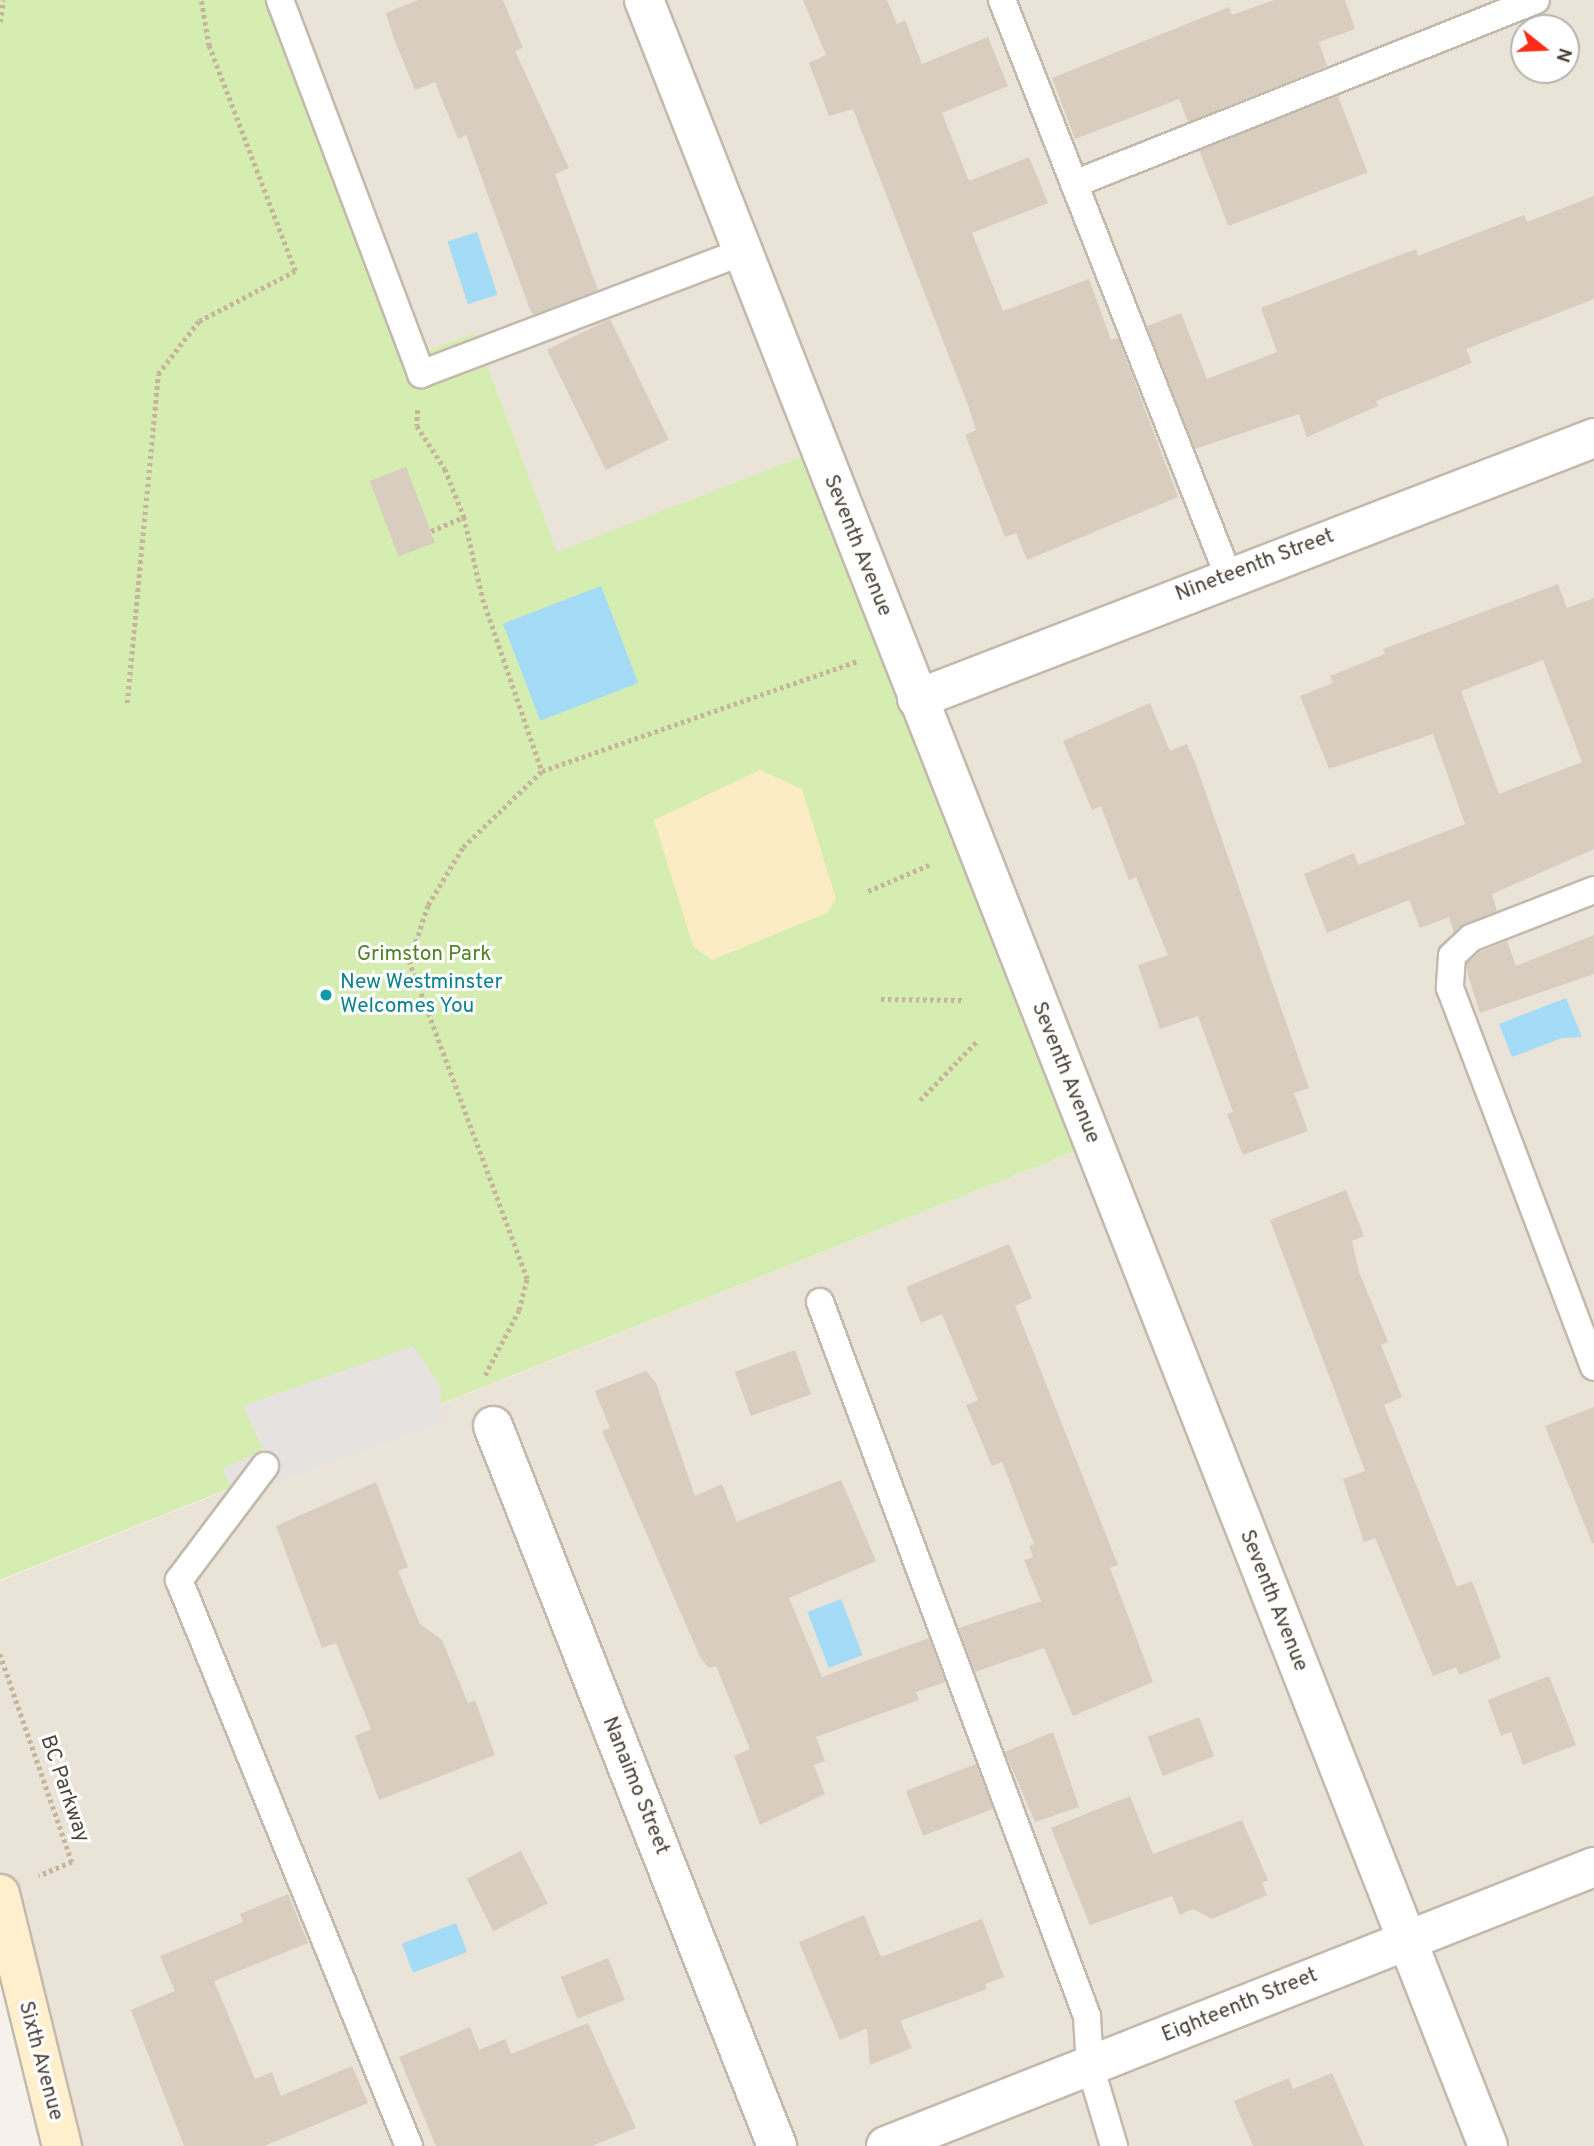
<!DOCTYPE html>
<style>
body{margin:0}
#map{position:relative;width:1594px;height:2146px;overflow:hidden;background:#f6f2eb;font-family:Overpass,sans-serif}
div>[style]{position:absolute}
.residential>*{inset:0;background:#eae3d8}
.green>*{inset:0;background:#d6edb1}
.sand>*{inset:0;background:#fcecc5}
.parking>*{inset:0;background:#e5e2df}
.water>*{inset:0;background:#a4dbf6;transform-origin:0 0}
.building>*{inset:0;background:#d9cdbf;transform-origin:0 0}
.path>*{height:4.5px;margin-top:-2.25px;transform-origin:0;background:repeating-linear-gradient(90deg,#c6b49c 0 3.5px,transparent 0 7px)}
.roads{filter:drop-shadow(2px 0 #c3b9ac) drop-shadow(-2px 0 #c3b9ac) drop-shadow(0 2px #c3b9ac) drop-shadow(0 -2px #c3b9ac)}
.lane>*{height:26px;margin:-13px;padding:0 13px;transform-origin:13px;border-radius:13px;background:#fff}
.street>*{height:38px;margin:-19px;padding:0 19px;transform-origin:19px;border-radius:19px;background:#fff}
.secondary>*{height:38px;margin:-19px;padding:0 19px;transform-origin:19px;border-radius:19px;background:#ffefcc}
.dots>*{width:19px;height:19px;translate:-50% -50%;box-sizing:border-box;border:4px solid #fff;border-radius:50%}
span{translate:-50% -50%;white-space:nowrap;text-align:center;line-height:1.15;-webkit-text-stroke:6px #fff;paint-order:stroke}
.street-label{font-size:21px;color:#4b4238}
.park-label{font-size:21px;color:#508325}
.culture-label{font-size:21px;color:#0d838f}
.left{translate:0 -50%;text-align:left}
.north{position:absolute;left:1510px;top:14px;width:70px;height:70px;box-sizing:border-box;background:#fff;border:2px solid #b7b3af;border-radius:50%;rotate:108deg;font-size:19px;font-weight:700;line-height:28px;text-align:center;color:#4b4238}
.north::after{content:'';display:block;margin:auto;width:24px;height:32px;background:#ff2a19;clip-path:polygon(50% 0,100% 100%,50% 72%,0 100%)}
</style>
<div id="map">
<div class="residential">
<div style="clip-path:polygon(evenodd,293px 0,1594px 0,1594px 2146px,62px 2146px,0 1894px,0 1581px,1093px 1144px,819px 451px,557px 553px,475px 333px,425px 351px,293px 0,1524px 28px,1566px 28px,1566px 70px,1524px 70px,1524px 28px)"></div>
</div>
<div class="green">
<div style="clip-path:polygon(0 0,293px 0,425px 351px,475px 333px,557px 552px,819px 450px,1093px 1144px,0 1580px)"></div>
</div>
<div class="sand">
<div style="clip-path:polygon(760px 770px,802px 789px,836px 899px,827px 913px,712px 960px,693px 946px,654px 820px)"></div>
</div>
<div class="parking">
<div style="clip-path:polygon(413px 1346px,440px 1385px,442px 1422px,236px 1498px,223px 1469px,263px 1450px,243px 1406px)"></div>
</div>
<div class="water">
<div style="left:477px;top:232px;width:66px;height:31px;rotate:72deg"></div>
<div style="left:601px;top:586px;width:104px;height:105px;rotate:69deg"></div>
<div style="clip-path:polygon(1566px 998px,1582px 1037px,1562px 1038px,1512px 1057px,1499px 1024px)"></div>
<div style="left:841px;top:1599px;width:60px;height:36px;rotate:69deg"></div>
<div style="left:456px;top:1923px;width:31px;height:58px;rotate:69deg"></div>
</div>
<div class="building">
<div style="clip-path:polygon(418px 0,503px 0,523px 48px,515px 51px,569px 168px,555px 174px,598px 290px,533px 315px,529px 307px,466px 135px,458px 139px,435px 82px,415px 90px,394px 39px,386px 13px)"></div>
<div style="clip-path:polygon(803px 0,887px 0,897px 24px,905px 20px,922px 64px,988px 37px,1008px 86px,942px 113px,969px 181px,1029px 157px,1048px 203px,972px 233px,1003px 311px,1089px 279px,1111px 340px,1118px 338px,1178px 497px,1027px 560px,1016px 533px,1005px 537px,965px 435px,976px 430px,968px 405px,853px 109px,829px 116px,809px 63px,826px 55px)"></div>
<div style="clip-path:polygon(1274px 0,1345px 0,1355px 29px,1319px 42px,1327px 66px,1188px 122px,1179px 99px,1075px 139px,1052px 78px,1229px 7px,1232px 15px)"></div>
<div style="left:1338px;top:96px;width:82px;height:149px;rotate:69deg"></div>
<div style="clip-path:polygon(1594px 196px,1594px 299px,1466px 349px,1472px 363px,1376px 401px,1378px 406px,1307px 437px,1299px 414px,1195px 449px,1147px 326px,1181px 313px,1207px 379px,1277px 352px,1261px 308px,1416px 249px,1418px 256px,1524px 215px,1527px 222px)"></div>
<div style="left:610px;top:319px;width:134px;height:70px;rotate:64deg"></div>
<div style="left:406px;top:467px;width:81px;height:39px;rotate:69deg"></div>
<div style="clip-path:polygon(evenodd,1558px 584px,1567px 608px,1594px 598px,1594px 849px,1492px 894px,1497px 911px,1454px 933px,1449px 917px,1420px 928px,1409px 900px,1327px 933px,1304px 874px,1354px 853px,1358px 865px,1465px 824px,1433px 734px,1329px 769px,1300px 696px,1333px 683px,1330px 676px,1385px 654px,1383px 649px,1558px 584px,1543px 660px,1582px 762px,1499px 794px,1461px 691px,1543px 660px)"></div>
<div style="clip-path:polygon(1150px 703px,1170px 751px,1187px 744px,1196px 765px,1309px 1088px,1294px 1093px,1308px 1131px,1243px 1155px,1227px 1114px,1233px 1112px,1198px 1016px,1160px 1029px,1138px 965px,1168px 955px,1136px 877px,1129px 880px,1101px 806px,1092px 810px,1063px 741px)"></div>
<div style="clip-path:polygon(1594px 935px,1594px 974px,1480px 1013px,1467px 972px,1467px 963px,1480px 952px,1507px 941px,1516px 966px)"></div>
<div style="clip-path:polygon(1346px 1190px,1364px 1236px,1352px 1241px,1359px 1272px,1388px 1342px,1381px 1345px,1402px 1397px,1384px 1405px,1457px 1587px,1472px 1581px,1501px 1658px,1459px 1675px,1456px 1667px,1433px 1676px,1375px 1538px,1364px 1542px,1343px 1479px,1365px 1471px,1270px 1220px)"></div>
<div style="clip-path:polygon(1009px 1244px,1032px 1298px,1015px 1306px,1118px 1565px,1110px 1568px,1153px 1682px,1073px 1716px,1044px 1648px,975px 1672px,959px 1628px,1041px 1601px,1024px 1560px,1033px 1557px,1029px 1546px,1034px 1544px,1002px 1462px,992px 1466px,966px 1405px,978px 1400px,942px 1314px,921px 1323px,906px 1287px)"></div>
<div style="left:795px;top:1350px;width:47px;height:64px;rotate:70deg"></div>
<div style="clip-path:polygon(646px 1371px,656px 1383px,695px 1496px,722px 1484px,737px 1522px,841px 1480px,876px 1561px,789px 1598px,822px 1677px,929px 1638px,945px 1682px,916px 1692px,919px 1700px,816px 1737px,825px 1761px,814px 1765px,825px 1794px,760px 1825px,734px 1756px,750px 1749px,716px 1666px,709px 1668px,700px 1657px,602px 1431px,610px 1428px,595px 1391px)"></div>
<div style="clip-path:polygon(1594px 1407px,1594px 1543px,1592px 1543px,1545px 1426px)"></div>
<div style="clip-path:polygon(376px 1482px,408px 1567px,398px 1571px,420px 1624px,442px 1640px,468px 1703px,475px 1700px,495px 1755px,379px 1800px,355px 1736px,371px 1729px,336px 1643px,322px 1648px,276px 1526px)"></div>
<div style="clip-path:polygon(1549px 1676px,1576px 1745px,1523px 1765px,1511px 1732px,1501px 1736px,1488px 1700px)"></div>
<div style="left:1199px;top:1717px;width:42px;height:55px;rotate:69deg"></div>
<div style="clip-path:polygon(1053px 1732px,1079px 1807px,1035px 1822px,1005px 1752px)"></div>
<div style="left:976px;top:1764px;width:48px;height:75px;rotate:69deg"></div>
<div style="clip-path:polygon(1130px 1796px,1153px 1854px,1242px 1820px,1268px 1880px,1262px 1883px,1267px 1895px,1212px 1919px,1193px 1909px,1180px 1915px,1172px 1896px,1090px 1925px,1051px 1828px)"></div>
<div style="left:521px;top:1851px;width:59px;height:61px;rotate:63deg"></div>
<div style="clip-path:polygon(288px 1894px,308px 1943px,214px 1981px,255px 2079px,272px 2072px,281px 2096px,352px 2066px,368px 2103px,264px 2146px,184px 2146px,131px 2010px,175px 1991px,160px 1956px,243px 1922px,240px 1914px)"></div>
<div style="clip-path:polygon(864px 1915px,881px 1957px,982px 1919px,1004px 1977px,985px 1984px,987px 1989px,900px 2021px,912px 2048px,870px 2065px,867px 2028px,840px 2040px,799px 1942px)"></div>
<div style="left:608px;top:1958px;width:45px;height:51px;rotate:68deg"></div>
<div style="clip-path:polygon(588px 2023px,636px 2128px,592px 2146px,436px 2146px,399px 2057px,470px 2027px,479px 2050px,505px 2039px,511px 2054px)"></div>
<div style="clip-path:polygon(1332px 2073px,1364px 2146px,1253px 2146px,1234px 2101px,1289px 2078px,1293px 2089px)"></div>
</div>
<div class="path">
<div style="left:0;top:22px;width:22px;rotate:-82deg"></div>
<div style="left:418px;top:410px;width:16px;rotate:94deg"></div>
<div style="left:417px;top:426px;width:51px;rotate:56.9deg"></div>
<div style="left:445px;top:469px;width:52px;rotate:68.4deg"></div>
<div style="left:464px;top:517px;width:84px;rotate:77deg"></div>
<div style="left:483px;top:599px;width:182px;rotate:71.1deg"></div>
<div style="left:542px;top:771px;width:334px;rotate:-19.2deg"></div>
<div style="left:431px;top:531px;width:36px;rotate:-23deg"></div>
<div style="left:127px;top:703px;width:330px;rotate:-84.6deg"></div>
<div style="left:158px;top:374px;width:67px;rotate:-52.3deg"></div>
<div style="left:199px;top:321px;width:108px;rotate:-27.5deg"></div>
<div style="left:295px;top:271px;width:241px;rotate:-110.9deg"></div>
<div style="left:209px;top:46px;width:47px;rotate:-99.9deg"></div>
<div style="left:868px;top:891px;width:69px;rotate:-23.2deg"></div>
<div style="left:881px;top:999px;width:82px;rotate:0.7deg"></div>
<div style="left:920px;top:1100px;width:83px;rotate:-46deg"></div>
<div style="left:485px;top:1375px;width:73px;rotate:-62.4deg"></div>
<div style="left:519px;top:1310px;width:32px;rotate:-76deg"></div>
<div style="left:527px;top:1279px;width:338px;rotate:-110.4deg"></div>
<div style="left:409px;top:962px;width:60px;rotate:-71.6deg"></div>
<div style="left:428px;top:905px;width:68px;rotate:-58.9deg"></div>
<div style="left:463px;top:847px;width:110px;rotate:-43.9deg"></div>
<div style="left:0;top:1654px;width:220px;rotate:70.9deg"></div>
<div style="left:72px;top:1862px;width:36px;rotate:157deg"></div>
</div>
<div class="roads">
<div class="lane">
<div style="left:280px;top:0;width:400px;rotate:69.3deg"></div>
<div style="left:421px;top:374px;width:344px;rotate:-20.8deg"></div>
<div style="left:1002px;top:0;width:618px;rotate:68.54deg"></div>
<div style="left:1074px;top:184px;width:497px;rotate:-21.7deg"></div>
<div style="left:1594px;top:890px;width:132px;rotate:158.7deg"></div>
<div style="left:1471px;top:938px;width:26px;rotate:137deg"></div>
<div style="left:1452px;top:956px;width:32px;rotate:94deg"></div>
<div style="left:1450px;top:988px;width:405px;rotate:69.2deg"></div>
<div style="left:820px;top:1302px;width:762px;rotate:69.5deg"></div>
<div style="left:1087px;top:2016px;width:50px;rotate:86.6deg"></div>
<div style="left:1090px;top:2066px;width:84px;rotate:73.3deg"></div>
<div style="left:265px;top:1466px;width:143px;rotate:127deg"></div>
<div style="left:179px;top:1580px;width:611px;rotate:67.89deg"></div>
</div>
<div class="street">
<div style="left:644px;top:0;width:2306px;rotate:68.53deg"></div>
<div style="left:917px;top:699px;width:726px;rotate:-21.08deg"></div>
<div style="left:493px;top:1426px;width:774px;rotate:68.47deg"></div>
<div style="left:886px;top:2146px;width:761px;rotate:-21.51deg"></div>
</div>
<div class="secondary">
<div style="left:0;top:1894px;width:260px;rotate:76.2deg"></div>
</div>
</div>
<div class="dots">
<div style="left:326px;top:995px;background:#0f9aa8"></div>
</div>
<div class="street-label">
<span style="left:857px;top:546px;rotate:68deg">Seventh Avenue</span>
<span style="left:1255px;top:566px;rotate:-21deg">Nineteenth Street</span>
<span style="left:1065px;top:1073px;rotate:68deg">Seventh Avenue</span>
<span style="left:1273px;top:1601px;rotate:68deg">Seventh Avenue</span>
<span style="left:635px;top:1786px;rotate:68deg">Nanaimo Street</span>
<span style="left:64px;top:1789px;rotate:71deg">BC Parkway</span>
<span style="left:1240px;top:2006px;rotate:-22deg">Eighteenth Street</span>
<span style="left:40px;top:2061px;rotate:75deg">Sixth Avenue</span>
</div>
<div class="park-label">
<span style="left:424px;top:955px">Grimston Park</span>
</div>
<div class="culture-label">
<span class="left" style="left:340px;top:995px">New Westminster<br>Welcomes You</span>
</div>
<div class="north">N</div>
</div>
